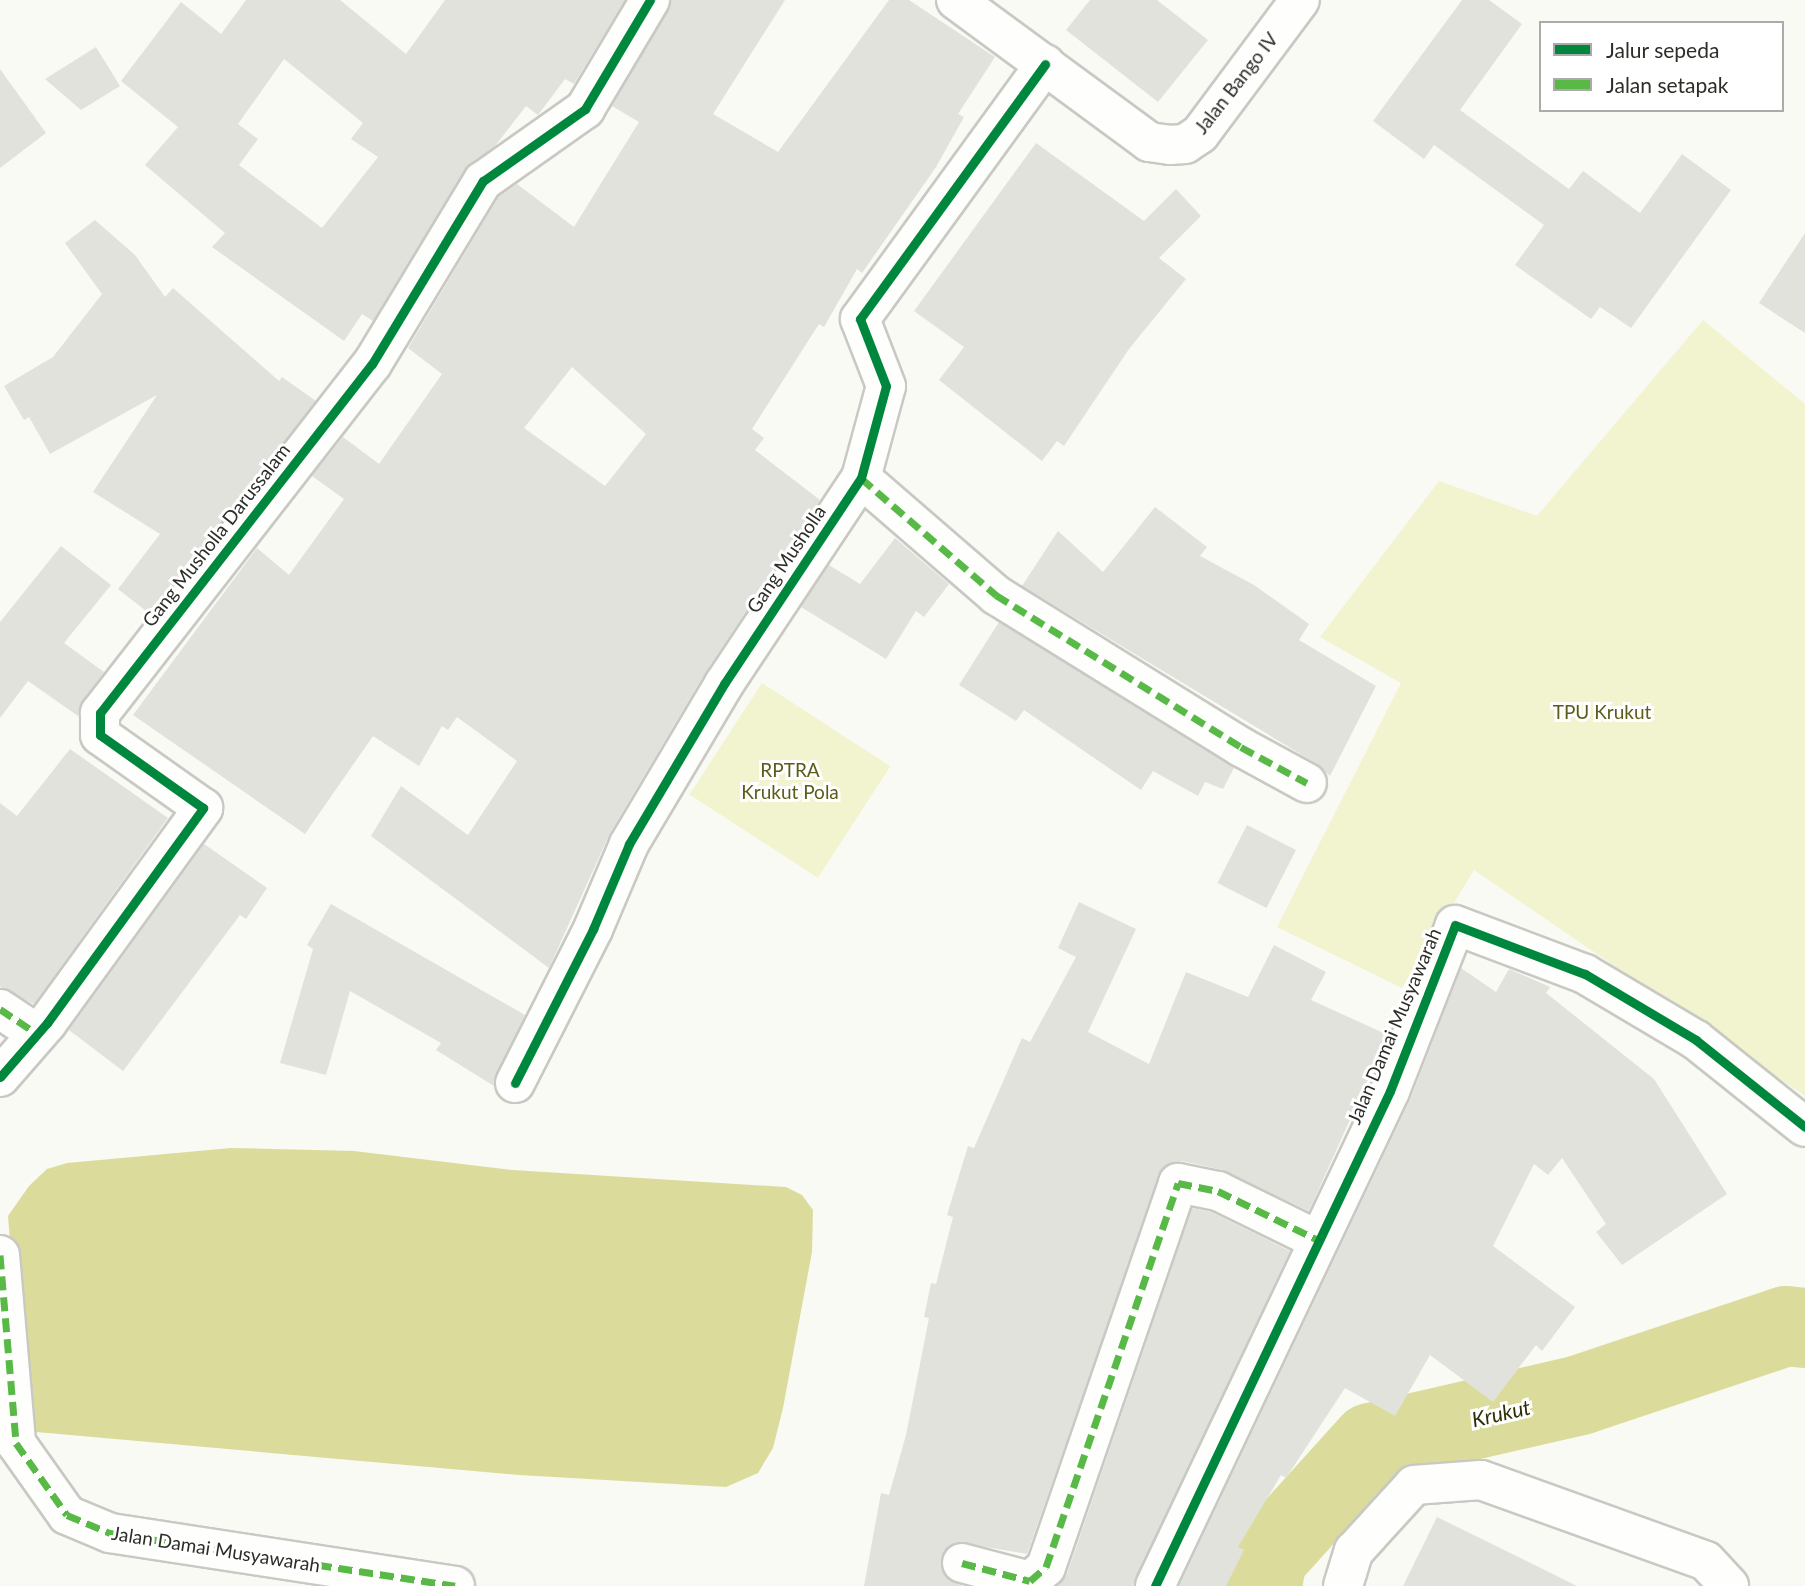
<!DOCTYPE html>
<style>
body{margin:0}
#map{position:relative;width:1805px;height:1586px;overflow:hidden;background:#f9faf3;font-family:Lato,sans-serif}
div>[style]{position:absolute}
.green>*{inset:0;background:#f2f3cf;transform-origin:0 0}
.water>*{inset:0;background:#dbdc9c}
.river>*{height:80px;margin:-40px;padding:0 40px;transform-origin:40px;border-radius:40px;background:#dbdc9c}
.building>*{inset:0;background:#e2e2dd;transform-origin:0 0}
.roads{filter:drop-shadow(2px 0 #c9c9c4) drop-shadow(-2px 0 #c9c9c4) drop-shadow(0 2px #c9c9c4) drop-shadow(0 -2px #c9c9c4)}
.minor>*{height:38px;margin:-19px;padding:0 19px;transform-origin:19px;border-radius:19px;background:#fefefd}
.quiet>*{height:7px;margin-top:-3.5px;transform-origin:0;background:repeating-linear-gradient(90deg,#58b947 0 14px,transparent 0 21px)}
.cycleway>*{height:9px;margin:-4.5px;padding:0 4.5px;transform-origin:4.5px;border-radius:4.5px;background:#00873e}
span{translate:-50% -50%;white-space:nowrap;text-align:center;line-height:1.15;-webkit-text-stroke:6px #fff;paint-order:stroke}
.street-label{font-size:19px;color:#2d2d28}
.park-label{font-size:19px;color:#5c5b1a}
.water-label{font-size:21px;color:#2f2f07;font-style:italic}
.legend{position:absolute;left:1539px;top:21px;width:245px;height:91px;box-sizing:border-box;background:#fff;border:2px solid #ababa9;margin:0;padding:9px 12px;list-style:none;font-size:21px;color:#2d2d28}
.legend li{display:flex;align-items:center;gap:14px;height:35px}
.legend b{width:35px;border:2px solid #ababa9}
</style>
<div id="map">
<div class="green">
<div style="clip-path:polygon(1703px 320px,1805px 404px,1805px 1096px,1474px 870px,1402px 988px,1277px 927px,1401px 683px,1320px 637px,1439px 481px,1537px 516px)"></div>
<div style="left:762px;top:683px;width:153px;height:133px;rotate:33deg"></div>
</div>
<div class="water">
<div style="clip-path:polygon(231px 1148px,354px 1151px,513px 1170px,786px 1187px,802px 1195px,813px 1210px,812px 1252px,783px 1408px,773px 1448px,758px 1473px,726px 1487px,519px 1475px,25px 1431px,8px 1216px,29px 1186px,47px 1169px,67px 1163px)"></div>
</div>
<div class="river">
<div style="left:1262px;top:1586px;width:28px;rotate:-80deg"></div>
<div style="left:1267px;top:1558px;width:155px;rotate:-47.9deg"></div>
<div style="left:1371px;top:1443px;width:214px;rotate:-12.9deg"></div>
<div style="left:1580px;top:1395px;width:217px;rotate:-18.5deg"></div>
<div style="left:1786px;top:1326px;width:19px;rotate:6deg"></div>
</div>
<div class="building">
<div style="clip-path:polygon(evenodd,246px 0,340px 0,406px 54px,445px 0,625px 0,574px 84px,565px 79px,538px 115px,526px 106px,495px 146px,465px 169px,373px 321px,362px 314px,344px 341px,212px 247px,225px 233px,145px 165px,178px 127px,121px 81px,181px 2px,221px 34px,246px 0,284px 59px,363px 123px,351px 139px,378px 157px,322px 228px,239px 165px,258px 139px,238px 124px,284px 59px)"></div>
<div style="clip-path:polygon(evenodd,672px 0,785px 0,713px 114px,778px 152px,889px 0,909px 0,995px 57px,958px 114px,964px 117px,936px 167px,862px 273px,857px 269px,824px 327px,819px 324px,752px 429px,764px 438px,755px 450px,820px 500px,705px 673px,610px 833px,549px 968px,371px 836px,401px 786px,468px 835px,517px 761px,457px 717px,448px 730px,442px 726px,419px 766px,373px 736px,305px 834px,133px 715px,257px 548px,289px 575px,344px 499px,312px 476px,343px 437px,379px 464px,442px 374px,408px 348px,499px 196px,517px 184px,574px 227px,639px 122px,612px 106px,672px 0,572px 367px,646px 434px,605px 486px,524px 428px,572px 367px)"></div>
<div style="clip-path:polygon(1090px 0,1157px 0,1208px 40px,1158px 102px,1066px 30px)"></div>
<div style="clip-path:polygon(1462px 0,1489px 0,1522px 24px,1460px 110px,1569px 189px,1583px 171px,1640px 213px,1682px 154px,1731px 190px,1631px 328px,1600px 307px,1591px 319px,1515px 265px,1544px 225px,1434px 145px,1424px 159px,1373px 121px)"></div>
<div style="clip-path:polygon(96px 47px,120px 86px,81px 110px,45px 79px)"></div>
<div style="clip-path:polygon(0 69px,46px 133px,0 168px)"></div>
<div style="clip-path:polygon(1036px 143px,1144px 221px,1176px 189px,1201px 216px,1159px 258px,1186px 279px,1129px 349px,1064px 446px,1057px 441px,1042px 461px,939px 380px,964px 347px,914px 311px)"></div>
<div style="clip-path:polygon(95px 220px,135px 255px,165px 297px,173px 288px,279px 381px,282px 377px,316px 401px,150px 614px,118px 589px,160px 534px,93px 492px,157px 395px,50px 454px,29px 417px,24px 420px,4px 386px,53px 357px,102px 294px,65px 243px)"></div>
<div style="clip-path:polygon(1805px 233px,1805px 333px,1759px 303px)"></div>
<div style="clip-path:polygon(1155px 507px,1207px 547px,1200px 556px,1254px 585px,1309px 624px,1299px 640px,1376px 686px,1330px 776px,1317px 764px,1022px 586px,1058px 531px,1103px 572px)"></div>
<div style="clip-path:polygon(895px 538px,949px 584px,924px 617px,916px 611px,886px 659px,801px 607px,829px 565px,860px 584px)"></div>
<div style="clip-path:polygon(61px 546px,111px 585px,64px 643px,104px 672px,83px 700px,78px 716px,28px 681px,0 718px,0 622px)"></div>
<div style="clip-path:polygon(999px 622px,1234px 768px,1223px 789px,1205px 782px,1198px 796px,1153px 771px,1141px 790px,1024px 710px,1016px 721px,959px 685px)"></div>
<div style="clip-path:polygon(70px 749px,168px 818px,34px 1004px,0 987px,0 803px,17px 816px)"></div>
<div style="left:1247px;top:825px;width:55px;height:65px;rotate:27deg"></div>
<div style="clip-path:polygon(204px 844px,267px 888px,246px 919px,240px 915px,123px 1071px,69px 1030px)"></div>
<div style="clip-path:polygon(1079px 902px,1136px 929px,1088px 1032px,1149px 1064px,1186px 972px,1248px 997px,1274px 945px,1326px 972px,1311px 1000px,1388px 1035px,1309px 1211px,1223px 1170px,1182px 1161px,1163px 1168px,1027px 1554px,957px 1542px,946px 1548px,941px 1568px,947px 1579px,963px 1586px,864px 1586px,881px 1493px,889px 1495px,906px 1435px,929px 1318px,924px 1317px,931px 1283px,936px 1284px,953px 1217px,947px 1215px,968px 1146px,974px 1148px,1022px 1038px,1030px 1042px,1076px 957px,1058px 948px)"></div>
<div style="clip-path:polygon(331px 904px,525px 1015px,494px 1086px,436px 1050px,441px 1043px,350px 991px,326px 1075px,280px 1063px,313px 949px,307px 945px)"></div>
<div style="clip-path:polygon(1461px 968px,1496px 992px,1509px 969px,1550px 987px,1546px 993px,1654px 1079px,1727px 1194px,1622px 1265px,1596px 1232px,1606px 1224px,1562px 1158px,1548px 1175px,1534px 1164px,1493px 1246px,1575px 1307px,1542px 1351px,1536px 1345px,1493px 1402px,1430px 1355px,1395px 1416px,1345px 1388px,1286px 1478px,1281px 1475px,1238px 1547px,1244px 1550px,1226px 1586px,1179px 1586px,1410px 1100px)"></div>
<div style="clip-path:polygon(1192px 1208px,1211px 1212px,1290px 1251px,1133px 1586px,1058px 1586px,1067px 1574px)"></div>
<div style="clip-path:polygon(1437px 1517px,1494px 1545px,1577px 1586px,1403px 1586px)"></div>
</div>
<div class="roads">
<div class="minor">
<div style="left:956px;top:0;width:240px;rotate:36.3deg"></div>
<div style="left:1149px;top:142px;width:21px;rotate:8deg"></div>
<div style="left:1170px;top:145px;width:15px;rotate:-4deg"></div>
<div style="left:1185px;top:144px;width:18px;rotate:-34deg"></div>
<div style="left:1200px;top:134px;width:167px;rotate:-53.3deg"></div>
<div style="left:861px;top:478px;width:179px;rotate:40.9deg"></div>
<div style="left:996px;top:595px;width:288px;rotate:31.8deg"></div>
<div style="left:1241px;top:747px;width:75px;rotate:28.6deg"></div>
<div style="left:0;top:1009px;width:43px;rotate:33.7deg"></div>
<div style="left:0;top:1077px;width:72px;rotate:-49deg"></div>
<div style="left:47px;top:1023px;width:266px;rotate:-54deg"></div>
<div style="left:203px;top:808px;width:126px;rotate:-144.7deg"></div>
<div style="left:100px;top:735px;width:22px;rotate:-90deg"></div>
<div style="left:100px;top:713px;width:442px;rotate:-52.1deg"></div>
<div style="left:372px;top:364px;width:214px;rotate:-58.8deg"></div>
<div style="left:483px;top:181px;width:125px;rotate:-35.2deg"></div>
<div style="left:585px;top:109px;width:127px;rotate:-59.2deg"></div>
<div style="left:515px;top:1083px;width:173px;rotate:-63.1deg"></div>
<div style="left:593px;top:929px;width:92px;rotate:-67deg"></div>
<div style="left:629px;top:844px;width:186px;rotate:-59.3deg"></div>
<div style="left:724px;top:684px;width:247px;rotate:-56.4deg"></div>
<div style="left:861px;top:478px;width:95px;rotate:-74.8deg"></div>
<div style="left:886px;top:386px;width:72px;rotate:-111.2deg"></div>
<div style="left:860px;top:319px;width:315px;rotate:-54deg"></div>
<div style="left:0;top:1255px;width:189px;rotate:85.1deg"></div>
<div style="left:16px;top:1443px;width:88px;rotate:54.7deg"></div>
<div style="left:67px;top:1515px;width:47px;rotate:22.7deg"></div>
<div style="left:110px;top:1533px;width:349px;rotate:8.7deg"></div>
<div style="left:962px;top:1563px;width:70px;rotate:14.8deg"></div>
<div style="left:1030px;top:1581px;width:21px;rotate:-41deg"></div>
<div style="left:1046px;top:1567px;width:406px;rotate:-71deg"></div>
<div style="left:1178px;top:1183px;width:41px;rotate:11.3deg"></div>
<div style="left:1218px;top:1191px;width:109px;rotate:26.1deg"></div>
<div style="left:1155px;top:1586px;width:548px;rotate:-64.6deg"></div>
<div style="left:1390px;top:1091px;width:178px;rotate:-68.6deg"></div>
<div style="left:1455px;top:925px;width:139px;rotate:20.7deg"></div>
<div style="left:1585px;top:974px;width:129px;rotate:30.7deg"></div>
<div style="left:1696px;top:1040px;width:139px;rotate:38.6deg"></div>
<div style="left:1343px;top:1586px;width:37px;rotate:-73deg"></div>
<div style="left:1354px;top:1551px;width:89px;rotate:-47.7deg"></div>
<div style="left:1414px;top:1485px;width:67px;rotate:-4.3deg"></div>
<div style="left:1481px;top:1480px;width:239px;rotate:19.8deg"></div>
<div style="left:1706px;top:1561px;width:34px;rotate:47deg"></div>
</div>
</div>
<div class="quiet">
<div style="left:861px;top:478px;width:179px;rotate:40.9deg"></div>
<div style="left:996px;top:595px;width:288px;rotate:31.8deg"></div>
<div style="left:1241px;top:747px;width:75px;rotate:28.6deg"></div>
<div style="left:0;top:1009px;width:43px;rotate:33.7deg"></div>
<div style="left:0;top:1255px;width:189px;rotate:85.1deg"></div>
<div style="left:16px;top:1443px;width:88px;rotate:54.7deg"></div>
<div style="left:67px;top:1515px;width:47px;rotate:22.7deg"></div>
<div style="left:110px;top:1533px;width:349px;rotate:8.7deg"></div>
<div style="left:962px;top:1563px;width:70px;rotate:14.8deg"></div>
<div style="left:1030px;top:1581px;width:21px;rotate:-41deg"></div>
<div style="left:1046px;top:1567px;width:406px;rotate:-71deg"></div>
<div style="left:1178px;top:1183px;width:41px;rotate:11.3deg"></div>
<div style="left:1218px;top:1191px;width:109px;rotate:26.1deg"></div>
</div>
<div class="cycleway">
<div style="left:0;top:1077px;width:72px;rotate:-49deg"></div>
<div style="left:47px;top:1023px;width:266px;rotate:-54deg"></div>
<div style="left:203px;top:808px;width:126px;rotate:-144.7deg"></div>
<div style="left:100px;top:735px;width:22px;rotate:-90deg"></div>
<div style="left:100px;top:713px;width:442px;rotate:-52.1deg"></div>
<div style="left:372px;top:364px;width:214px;rotate:-58.8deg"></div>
<div style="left:483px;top:181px;width:125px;rotate:-35.2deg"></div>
<div style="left:585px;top:109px;width:127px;rotate:-59.2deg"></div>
<div style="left:515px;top:1083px;width:173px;rotate:-63.1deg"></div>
<div style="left:593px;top:929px;width:92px;rotate:-67deg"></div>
<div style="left:629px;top:844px;width:186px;rotate:-59.3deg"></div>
<div style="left:724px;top:684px;width:247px;rotate:-56.4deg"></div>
<div style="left:861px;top:478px;width:95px;rotate:-74.8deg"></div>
<div style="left:886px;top:386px;width:72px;rotate:-111.2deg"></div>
<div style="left:860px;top:319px;width:315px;rotate:-54deg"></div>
<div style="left:1155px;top:1586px;width:548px;rotate:-64.6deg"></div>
<div style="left:1390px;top:1091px;width:178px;rotate:-68.6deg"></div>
<div style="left:1455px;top:925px;width:139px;rotate:20.7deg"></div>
<div style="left:1585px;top:974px;width:129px;rotate:30.7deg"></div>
<div style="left:1696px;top:1040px;width:139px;rotate:38.6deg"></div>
</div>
<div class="street-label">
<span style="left:1236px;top:83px;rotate:-52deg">Jalan Bango IV</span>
<span style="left:216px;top:535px;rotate:-52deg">Gang Musholla Darussalam</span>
<span style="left:786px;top:559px;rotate:-56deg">Gang Musholla</span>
<span style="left:1394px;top:1026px;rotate:-67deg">Jalan Damai Musyawarah</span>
<span style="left:216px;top:1549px;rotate:9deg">Jalan Damai Musyawarah</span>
</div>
<div class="park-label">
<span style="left:1602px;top:712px">TPU Krukut</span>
<span style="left:790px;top:781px">RPTRA<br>Krukut Pola</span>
</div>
<div class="water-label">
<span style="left:1501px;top:1413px;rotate:-13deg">Krukut</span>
</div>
<ul class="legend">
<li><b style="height:9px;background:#00873e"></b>Jalur sepeda</li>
<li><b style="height:9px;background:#58b947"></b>Jalan setapak</li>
</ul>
</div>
